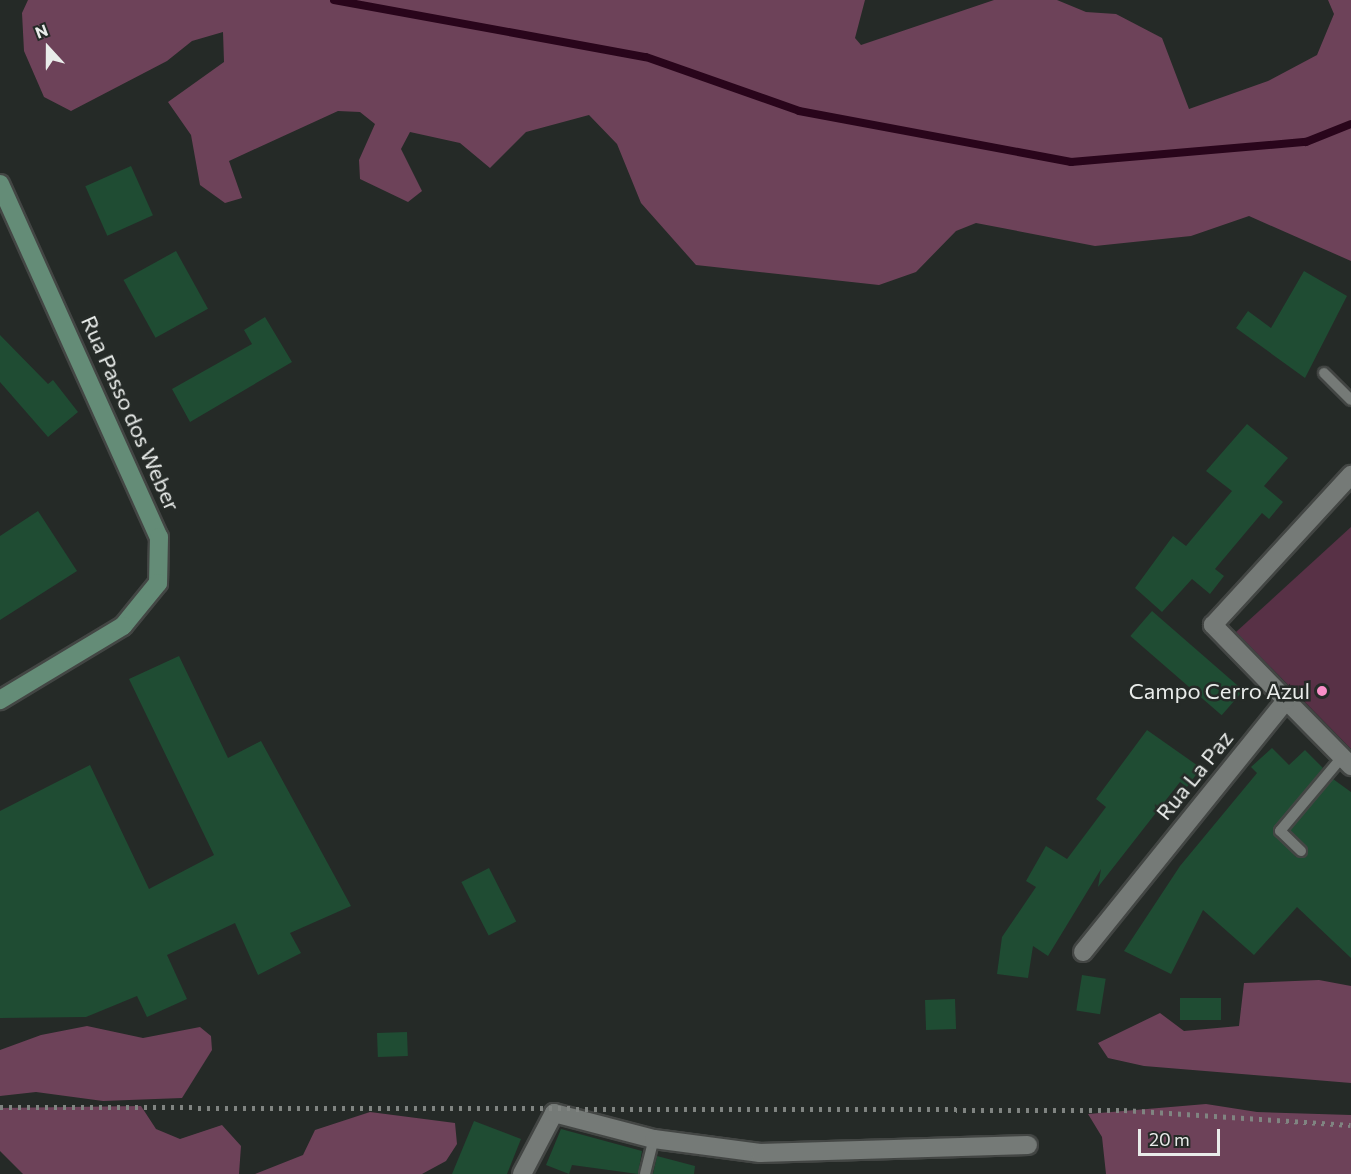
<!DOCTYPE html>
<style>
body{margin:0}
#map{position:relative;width:1351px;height:1174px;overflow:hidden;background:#252a27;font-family:Commissioner,sans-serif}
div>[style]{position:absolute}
.green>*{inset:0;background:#583146}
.forest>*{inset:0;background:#6d4259}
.stream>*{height:8px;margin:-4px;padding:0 4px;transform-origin:4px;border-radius:4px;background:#29051b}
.building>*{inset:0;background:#1f4c33;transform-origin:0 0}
.roads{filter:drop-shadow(2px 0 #434644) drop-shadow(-2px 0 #434644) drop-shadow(0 2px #434644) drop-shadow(0 -2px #434644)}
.lane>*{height:10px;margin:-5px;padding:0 5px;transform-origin:5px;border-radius:5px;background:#757a77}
.street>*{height:18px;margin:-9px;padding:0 9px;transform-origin:9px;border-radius:9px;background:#757a77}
.secondary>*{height:18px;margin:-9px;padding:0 9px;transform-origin:9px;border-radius:9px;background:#648c77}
.rail>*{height:4.5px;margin-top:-2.25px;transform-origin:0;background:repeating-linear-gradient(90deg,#808481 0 3px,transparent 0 9px)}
.dots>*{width:16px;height:16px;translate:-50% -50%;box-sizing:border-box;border:3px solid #252a27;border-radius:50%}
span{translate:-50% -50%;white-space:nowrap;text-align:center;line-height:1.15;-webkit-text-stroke:5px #252a27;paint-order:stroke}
.street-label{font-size:22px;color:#e9ecea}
.poi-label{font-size:22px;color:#e9ecea}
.right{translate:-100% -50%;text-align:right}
.north{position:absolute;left:18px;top:18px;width:60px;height:60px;-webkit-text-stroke:4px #252a27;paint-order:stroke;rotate:339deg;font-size:16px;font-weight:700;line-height:24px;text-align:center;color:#e9ecea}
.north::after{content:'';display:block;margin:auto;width:21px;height:27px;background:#e9ecea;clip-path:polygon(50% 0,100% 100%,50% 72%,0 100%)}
.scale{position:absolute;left:1138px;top:1129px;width:82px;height:27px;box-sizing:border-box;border:3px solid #e9ecea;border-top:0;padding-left:8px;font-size:18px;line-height:21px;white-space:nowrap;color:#e9ecea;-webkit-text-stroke:4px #252a27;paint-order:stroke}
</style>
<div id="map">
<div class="green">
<div style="clip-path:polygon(1351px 527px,1351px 749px,1236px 632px)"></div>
</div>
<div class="forest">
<div style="clip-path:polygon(28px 0,865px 0,855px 38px,861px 45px,994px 0,1057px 0,1086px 12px,1116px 14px,1162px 38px,1189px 109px,1268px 81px,1317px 55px,1334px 14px,1328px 0,1351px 0,1351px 261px,1249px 216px,1191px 236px,1095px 246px,976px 223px,956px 231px,916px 272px,879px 285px,696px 265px,641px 203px,617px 144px,589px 115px,526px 132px,490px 168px,460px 143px,410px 132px,401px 149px,422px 191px,408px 202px,360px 179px,359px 160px,375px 124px,360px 112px,338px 111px,229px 161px,242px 198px,225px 203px,200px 185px,191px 135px,168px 102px,224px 62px,223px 32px,192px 41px,167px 61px,71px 111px,44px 97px,24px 51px,22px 13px)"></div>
<div style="clip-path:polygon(1319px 980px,1351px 986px,1351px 1083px,1144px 1066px,1108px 1058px,1098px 1043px,1160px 1013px,1184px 1031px,1239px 1026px,1244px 983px)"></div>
<div style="clip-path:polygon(87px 1026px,143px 1038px,200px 1027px,211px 1036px,212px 1050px,182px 1098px,103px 1101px,36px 1092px,0 1096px,0 1050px,41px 1035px)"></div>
<div style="clip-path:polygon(1206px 1104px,1257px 1112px,1351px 1115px,1351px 1174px,1106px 1174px,1102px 1137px,1088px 1114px)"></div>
<div style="clip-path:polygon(141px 1106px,156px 1129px,180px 1139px,222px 1125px,241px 1146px,239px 1174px,23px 1174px,0 1151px,0 1108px)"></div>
<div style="clip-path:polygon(370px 1112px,455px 1123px,457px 1144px,446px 1161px,422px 1174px,255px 1174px,303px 1155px,315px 1130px)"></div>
</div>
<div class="stream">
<div style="left:334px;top:0;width:317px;rotate:10.4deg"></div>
<div style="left:646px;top:57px;width:162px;rotate:19.4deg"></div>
<div style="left:799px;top:111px;width:277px;rotate:10.6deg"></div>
<div style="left:1071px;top:162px;width:236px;rotate:-4.9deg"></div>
<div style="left:1306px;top:142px;width:48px;rotate:-21.8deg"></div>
</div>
<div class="building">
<div style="left:131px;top:166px;width:54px;height:50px;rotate:66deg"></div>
<div style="left:176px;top:251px;width:66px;height:60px;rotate:61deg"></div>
<div style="clip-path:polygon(1304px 271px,1347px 296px,1305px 378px,1236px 328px,1248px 311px,1271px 328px)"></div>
<div style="clip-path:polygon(265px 317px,292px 362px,190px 422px,172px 389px,252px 344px,244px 330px)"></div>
<div style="clip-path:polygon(0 335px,48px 384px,53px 380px,78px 412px,48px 437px,0 382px)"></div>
<div style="clip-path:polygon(1247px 424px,1288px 458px,1264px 486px,1283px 502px,1269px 519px,1262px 513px,1215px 569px,1224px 576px,1210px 594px,1192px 579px,1162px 612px,1135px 588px,1173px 536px,1186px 546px,1232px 491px,1206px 471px)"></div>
<div style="clip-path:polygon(38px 511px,77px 571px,0 620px,0 536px)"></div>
<div style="left:1152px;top:611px;width:121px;height:33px;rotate:41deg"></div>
<div style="clip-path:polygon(179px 656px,228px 758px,261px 741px,351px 906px,290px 933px,301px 953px,258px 975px,235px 923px,167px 955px,187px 999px,147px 1017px,137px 996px,86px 1017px,0 1018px,0 811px,90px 765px,149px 889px,214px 855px,129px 679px)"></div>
<div style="clip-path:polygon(1147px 730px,1201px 768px,1187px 787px,1180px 782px,1098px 887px,1101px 869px,1048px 956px,1033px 946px,1028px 978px,997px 974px,1002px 937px,1036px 887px,1026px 881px,1046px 846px,1067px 859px,1106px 807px,1096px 799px)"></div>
<div style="clip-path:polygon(1272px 748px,1289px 765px,1305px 750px,1323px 768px,1273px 829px,1296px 857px,1306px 857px,1308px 849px,1290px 830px,1333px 779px,1351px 792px,1351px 958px,1297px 907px,1254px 955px,1203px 910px,1171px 974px,1124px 951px,1180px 866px,1257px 773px,1251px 767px)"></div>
<div style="left:489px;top:868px;width:60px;height:31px;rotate:63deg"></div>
<div style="left:1082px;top:975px;width:24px;height:36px;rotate:9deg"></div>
<div style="left:1221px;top:998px;width:22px;height:41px;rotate:90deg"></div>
<div style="left:955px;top:999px;width:30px;height:30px;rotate:88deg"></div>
<div style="left:407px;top:1032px;width:24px;height:30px;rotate:88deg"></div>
<div style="clip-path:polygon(474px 1121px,521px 1139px,507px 1174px,452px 1174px)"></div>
<div style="clip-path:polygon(561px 1129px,642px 1151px,638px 1174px,572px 1165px,569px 1174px,546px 1165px)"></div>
<div style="clip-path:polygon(657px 1156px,695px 1166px,694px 1174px,653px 1174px)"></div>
</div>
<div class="roads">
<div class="lane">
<div style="left:1324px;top:373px;width:38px;rotate:45deg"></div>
<div style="left:1301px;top:851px;width:29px;rotate:-136deg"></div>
<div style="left:1280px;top:831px;width:97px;rotate:-50deg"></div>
<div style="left:645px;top:1174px;width:36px;rotate:-76deg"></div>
</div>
<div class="street">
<div style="left:1286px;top:700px;width:93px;rotate:45.4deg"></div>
<div style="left:1083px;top:952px;width:324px;rotate:-51.1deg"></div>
<div style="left:1286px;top:700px;width:105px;rotate:-134.2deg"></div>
<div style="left:1213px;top:625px;width:204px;rotate:-47.4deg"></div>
<div style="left:522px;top:1174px;width:69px;rotate:-62.3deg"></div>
<div style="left:554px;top:1113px;width:103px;rotate:14.6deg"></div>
<div style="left:654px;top:1139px;width:107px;rotate:7.5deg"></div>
<div style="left:760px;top:1153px;width:268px;rotate:-1.7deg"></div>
</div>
<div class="secondary">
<div style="left:0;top:184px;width:387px;rotate:65.8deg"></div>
<div style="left:159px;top:537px;width:46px;rotate:91.2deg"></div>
<div style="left:158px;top:583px;width:55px;rotate:129.1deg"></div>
<div style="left:123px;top:626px;width:144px;rotate:149deg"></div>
</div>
</div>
<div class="rail">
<div style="left:0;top:1107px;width:1124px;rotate:0.15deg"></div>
<div style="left:1124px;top:1110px;width:227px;rotate:3.8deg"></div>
</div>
<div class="dots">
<div style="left:1322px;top:691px;background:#f98fc8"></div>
</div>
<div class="street-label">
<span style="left:131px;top:413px;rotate:66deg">Rua Passo dos Weber</span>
<span style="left:1194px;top:775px;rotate:-51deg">Rua La Paz</span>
</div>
<div class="poi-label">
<span class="right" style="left:1310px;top:691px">Campo Cerro Azul</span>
</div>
<div class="north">N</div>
<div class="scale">20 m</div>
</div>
